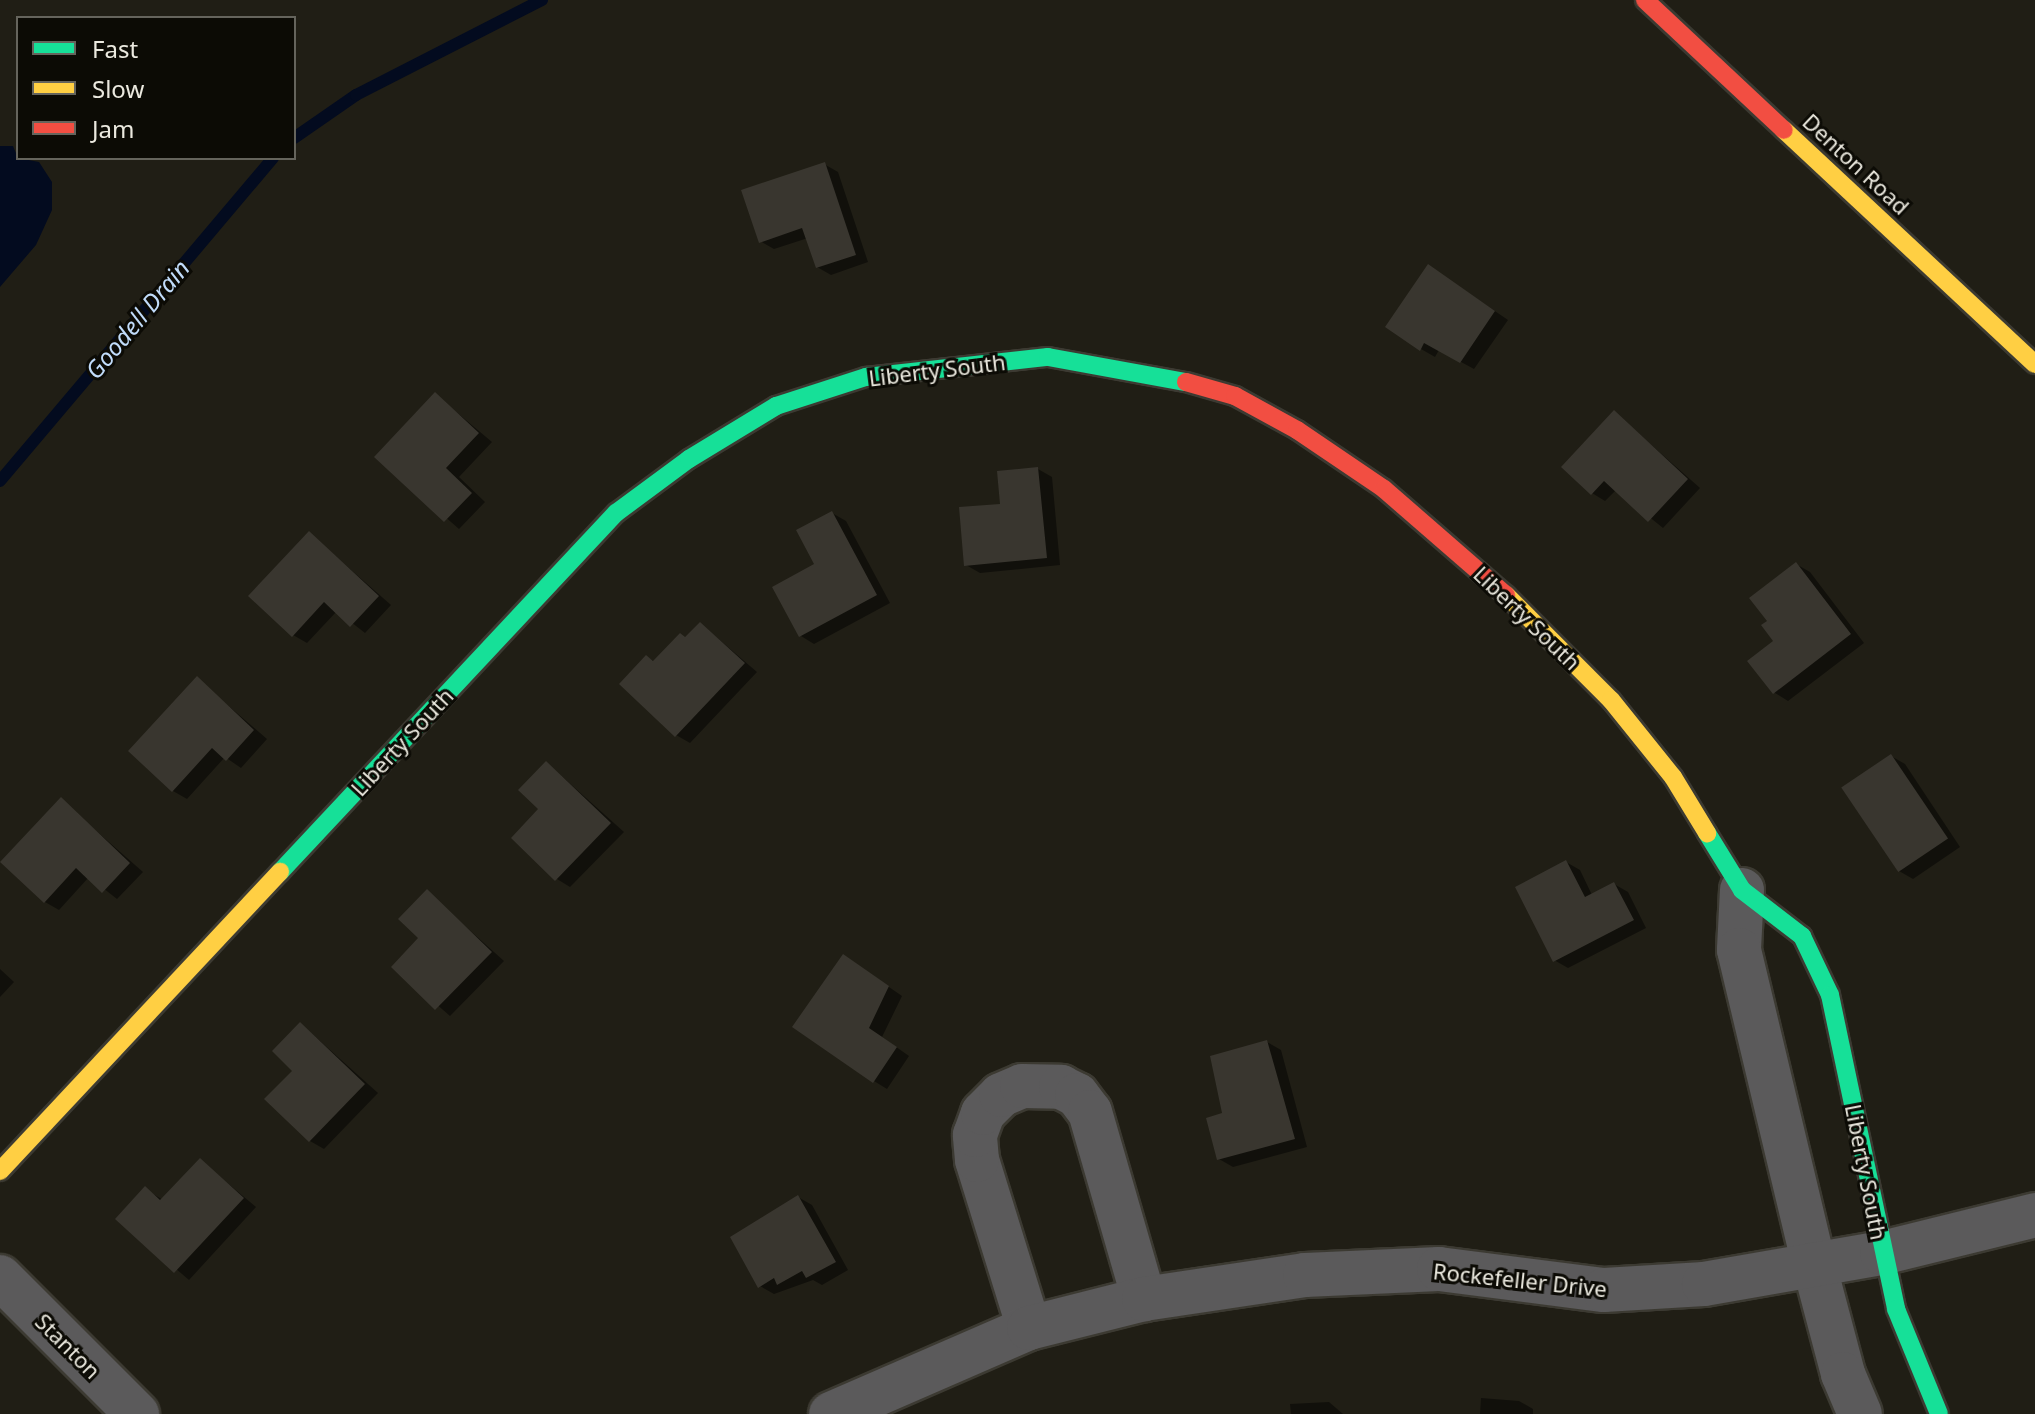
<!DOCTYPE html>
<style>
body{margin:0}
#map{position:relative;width:2035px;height:1414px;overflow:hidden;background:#201e15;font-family:"Noto Sans",sans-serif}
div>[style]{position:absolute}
.water>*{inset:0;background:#030b1f}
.shadow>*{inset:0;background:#0007}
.stream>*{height:12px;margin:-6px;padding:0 6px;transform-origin:6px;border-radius:6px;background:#030b1f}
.building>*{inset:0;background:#39362f;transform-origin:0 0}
.roads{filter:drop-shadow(2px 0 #3c3a32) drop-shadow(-2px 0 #3c3a32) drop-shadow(0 2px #3c3a32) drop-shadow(0 -2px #3c3a32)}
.street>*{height:44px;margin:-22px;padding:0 22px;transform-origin:22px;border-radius:22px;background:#5b5a5b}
.fast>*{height:18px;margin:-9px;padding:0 9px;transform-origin:9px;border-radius:9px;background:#16e098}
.slow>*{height:18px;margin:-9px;padding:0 9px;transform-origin:9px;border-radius:9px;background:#ffcf43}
.jam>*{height:18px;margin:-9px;padding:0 9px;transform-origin:9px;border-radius:9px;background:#f24e42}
span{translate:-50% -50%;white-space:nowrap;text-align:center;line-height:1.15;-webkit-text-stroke:6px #0c0b05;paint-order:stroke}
.street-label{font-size:22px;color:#ebe9df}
.water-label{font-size:24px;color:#c1dcfa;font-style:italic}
.legend{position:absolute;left:16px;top:16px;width:280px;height:144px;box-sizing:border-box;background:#0c0b05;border:2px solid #65645c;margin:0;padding:10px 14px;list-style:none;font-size:24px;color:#ebe9df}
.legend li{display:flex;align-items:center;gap:16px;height:40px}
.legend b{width:40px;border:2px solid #65645c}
</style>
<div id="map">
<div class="water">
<div style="clip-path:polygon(0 146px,13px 146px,18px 158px,39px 162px,52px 182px,52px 210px,36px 245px,0 287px)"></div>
</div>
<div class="shadow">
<div style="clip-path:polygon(824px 164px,838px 172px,868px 262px,831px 275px,817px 267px,808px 238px,774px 249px,760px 241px)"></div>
<div style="clip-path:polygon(1442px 275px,1508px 320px,1474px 369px,1439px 350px,1435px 357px,1421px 349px)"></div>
<div style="clip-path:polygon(436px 395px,492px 442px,459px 477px,485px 502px,459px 529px,377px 457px)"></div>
<div style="clip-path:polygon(1614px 412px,1700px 488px,1663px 528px,1616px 490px,1605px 501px,1592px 493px)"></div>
<div style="clip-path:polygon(1038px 469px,1052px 477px,1060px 565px,980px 573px,966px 565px,1002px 505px)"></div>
<div style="clip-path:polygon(832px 513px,846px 521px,890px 603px,814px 644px,801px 636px)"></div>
<div style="clip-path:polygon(309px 533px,391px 605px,365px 633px,337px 611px,307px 643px,293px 635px)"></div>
<div style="clip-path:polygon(1796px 564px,1810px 572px,1864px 643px,1788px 701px,1775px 693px,1750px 661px,1776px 642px)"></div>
<div style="clip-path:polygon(701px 624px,757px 672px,690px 743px,676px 735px,647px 657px,655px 662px)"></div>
<div style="clip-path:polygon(197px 679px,267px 739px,241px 768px,225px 757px,187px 799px,173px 791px)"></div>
<div style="clip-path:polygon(1891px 756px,1905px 764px,1960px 847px,1913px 879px,1899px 871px)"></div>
<div style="clip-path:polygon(547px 763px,624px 832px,570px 887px,557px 879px,541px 809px)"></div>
<div style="clip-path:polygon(61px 800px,143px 872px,117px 899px,89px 877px,59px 910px,45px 902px)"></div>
<div style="clip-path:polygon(1566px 862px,1580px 870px,1592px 895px,1614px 884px,1628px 892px,1646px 928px,1568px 968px,1554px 960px)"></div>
<div style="clip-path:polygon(427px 892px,504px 961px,450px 1016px,394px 967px,421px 938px)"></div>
<div style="clip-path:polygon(857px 965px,902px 996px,882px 1037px,909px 1056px,887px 1089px,874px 1081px)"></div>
<div style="clip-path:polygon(0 969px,14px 982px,0 997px)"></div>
<div style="clip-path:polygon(301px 1024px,378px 1093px,324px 1149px,310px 1141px,294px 1071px)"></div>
<div style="clip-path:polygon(1267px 1042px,1281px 1050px,1307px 1147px,1233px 1167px,1219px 1159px,1224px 1115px)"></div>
<div style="clip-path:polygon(200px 1160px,256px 1207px,189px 1280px,118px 1219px,145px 1189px,163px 1200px)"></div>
<div style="clip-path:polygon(798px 1197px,812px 1205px,848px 1270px,822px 1285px,813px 1280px,774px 1294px,760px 1286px)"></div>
<div style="clip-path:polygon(1481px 1398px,1519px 1401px,1533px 1409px,1533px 1414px,1480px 1414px)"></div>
<div style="clip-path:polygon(1329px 1402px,1343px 1414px,1291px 1414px,1290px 1404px)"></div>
</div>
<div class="stream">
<div style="left:294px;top:138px;width:75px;rotate:-34.7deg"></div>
<div style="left:356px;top:95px;width:209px;rotate:-27.1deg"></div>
<div style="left:0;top:481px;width:423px;rotate:-49.8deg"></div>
</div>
<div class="building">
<div style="clip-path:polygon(825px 162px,856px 255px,816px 268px,802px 228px,759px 243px,741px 190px)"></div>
<div style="clip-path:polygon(1428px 264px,1495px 311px,1460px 363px,1424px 343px,1420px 351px,1385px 327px)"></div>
<div style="clip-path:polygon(435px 392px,479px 433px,446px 468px,472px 493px,444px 522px,374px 457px)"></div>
<div style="clip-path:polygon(1614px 410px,1688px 479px,1648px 522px,1604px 481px,1591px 495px,1561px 467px)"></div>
<div style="clip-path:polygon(1038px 467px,1047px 558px,964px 566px,959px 507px,1000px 504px,997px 471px)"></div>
<div style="clip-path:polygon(832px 511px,877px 595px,799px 637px,772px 587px,814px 564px,796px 530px)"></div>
<div style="clip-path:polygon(309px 531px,379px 596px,350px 627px,324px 602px,292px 637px,248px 596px)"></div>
<div style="clip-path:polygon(1796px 562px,1851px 634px,1773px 694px,1747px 661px,1773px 641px,1761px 625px,1767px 621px,1749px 598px)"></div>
<div style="clip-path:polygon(700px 622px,745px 663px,675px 737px,619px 684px,646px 655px,653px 661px,680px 633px,685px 637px)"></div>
<div style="clip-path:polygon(197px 676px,254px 730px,226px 761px,212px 748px,172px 792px,128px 751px)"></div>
<div style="left:1891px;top:754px;width:102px;height:60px;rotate:56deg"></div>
<div style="clip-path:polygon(546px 761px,611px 823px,555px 881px,511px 838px,538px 809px,518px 790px)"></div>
<div style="clip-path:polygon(61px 797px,130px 863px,102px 893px,76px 868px,44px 903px,0 862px)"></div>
<div style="clip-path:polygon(1566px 860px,1585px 897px,1614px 882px,1634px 920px,1553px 962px,1515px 887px)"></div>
<div style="clip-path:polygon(427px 889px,492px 952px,435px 1010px,391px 967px,418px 938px,398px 919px)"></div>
<div style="clip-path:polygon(843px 954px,889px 986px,869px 1028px,897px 1047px,873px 1083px,792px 1027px)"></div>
<div style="clip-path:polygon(300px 1022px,365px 1084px,309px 1142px,264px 1099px,292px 1071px,272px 1051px)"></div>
<div style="clip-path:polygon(1267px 1040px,1295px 1139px,1217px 1160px,1206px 1118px,1222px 1113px,1210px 1056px)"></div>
<div style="clip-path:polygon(200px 1158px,244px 1198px,174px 1273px,115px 1219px,145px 1186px,160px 1200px)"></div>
<div style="clip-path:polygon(798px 1195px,836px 1262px,806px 1278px,802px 1271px,777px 1285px,774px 1278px,758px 1288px,730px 1237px)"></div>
</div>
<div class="roads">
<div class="street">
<div style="left:1742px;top:890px;width:60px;rotate:92.9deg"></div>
<div style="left:1739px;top:950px;width:323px;rotate:76.6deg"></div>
<div style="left:1814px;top:1264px;width:114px;rotate:75.2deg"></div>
<div style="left:1843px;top:1374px;width:43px;rotate:67deg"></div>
<div style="left:0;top:1277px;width:194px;rotate:45deg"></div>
<div style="left:1029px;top:1328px;width:176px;rotate:-107.2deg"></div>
<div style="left:977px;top:1160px;width:25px;rotate:-95deg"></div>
<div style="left:975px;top:1135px;width:23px;rotate:-70deg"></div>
<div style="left:983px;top:1113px;width:25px;rotate:-45deg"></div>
<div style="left:1001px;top:1095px;width:23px;rotate:-23deg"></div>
<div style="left:1022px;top:1086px;width:39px;rotate:1deg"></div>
<div style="left:1061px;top:1087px;width:18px;rotate:27deg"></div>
<div style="left:1077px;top:1095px;width:21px;rotate:53deg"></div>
<div style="left:1090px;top:1112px;width:195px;rotate:73.9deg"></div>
<div style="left:831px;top:1414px;width:216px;rotate:-23.5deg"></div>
<div style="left:1029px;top:1328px;width:119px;rotate:-14.2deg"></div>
<div style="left:1144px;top:1299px;width:163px;rotate:-8.5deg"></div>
<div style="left:1305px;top:1275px;width:134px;rotate:-2.6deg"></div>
<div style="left:1439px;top:1269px;width:166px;rotate:7.3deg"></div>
<div style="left:1604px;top:1290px;width:100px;rotate:-3.4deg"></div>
<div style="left:1704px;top:1284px;width:181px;rotate:-9.9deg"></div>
<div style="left:1882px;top:1253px;width:158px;rotate:-13.9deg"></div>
</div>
<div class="fast">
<div style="left:1707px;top:833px;width:67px;rotate:58.4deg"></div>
<div style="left:1742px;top:890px;width:76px;rotate:37.5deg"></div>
<div style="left:1802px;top:936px;width:65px;rotate:64.6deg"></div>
<div style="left:1830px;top:995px;width:321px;rotate:78.1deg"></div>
<div style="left:1896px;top:1309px;width:113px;rotate:67.7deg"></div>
<div style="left:280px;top:872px;width:492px;rotate:-46.9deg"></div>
<div style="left:616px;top:513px;width:91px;rotate:-36.5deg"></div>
<div style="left:689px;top:459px;width:102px;rotate:-31.3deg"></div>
<div style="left:776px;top:406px;width:95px;rotate:-17.9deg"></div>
<div style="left:866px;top:377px;width:183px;rotate:-6.3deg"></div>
<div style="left:1048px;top:357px;width:140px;rotate:10.3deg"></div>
</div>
<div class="slow">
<div style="left:1784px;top:130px;width:343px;rotate:43deg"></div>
<div style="left:1506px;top:595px;width:148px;rotate:45deg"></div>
<div style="left:1611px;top:700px;width:99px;rotate:51.2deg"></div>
<div style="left:1673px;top:777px;width:66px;rotate:58.7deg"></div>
<div style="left:0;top:1171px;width:410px;rotate:-46.9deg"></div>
</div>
<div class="jam">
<div style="left:1645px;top:0;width:190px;rotate:43.1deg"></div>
<div style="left:1186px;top:382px;width:51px;rotate:15.9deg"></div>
<div style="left:1235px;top:396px;width:71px;rotate:28.7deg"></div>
<div style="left:1297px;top:430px;width:105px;rotate:34.1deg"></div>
<div style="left:1384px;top:489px;width:162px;rotate:41deg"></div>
</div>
</div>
<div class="street-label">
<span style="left:1856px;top:164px;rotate:43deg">Denton Road</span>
<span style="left:937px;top:370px;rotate:-7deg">Liberty South</span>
<span style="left:1527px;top:618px;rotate:44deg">Liberty South</span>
<span style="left:402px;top:742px;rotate:-47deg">Liberty South</span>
<span style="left:1866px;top:1172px;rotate:79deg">Liberty South</span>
<span style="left:1520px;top:1280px;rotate:6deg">Rockefeller Drive</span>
<span style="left:68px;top:1346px;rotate:45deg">Stanton</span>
</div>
<div class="water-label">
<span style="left:137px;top:319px;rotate:-50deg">Goodell Drain</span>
</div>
<ul class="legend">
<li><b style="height:10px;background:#16e098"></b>Fast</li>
<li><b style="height:10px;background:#ffcf43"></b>Slow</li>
<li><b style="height:10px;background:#f24e42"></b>Jam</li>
</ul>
</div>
